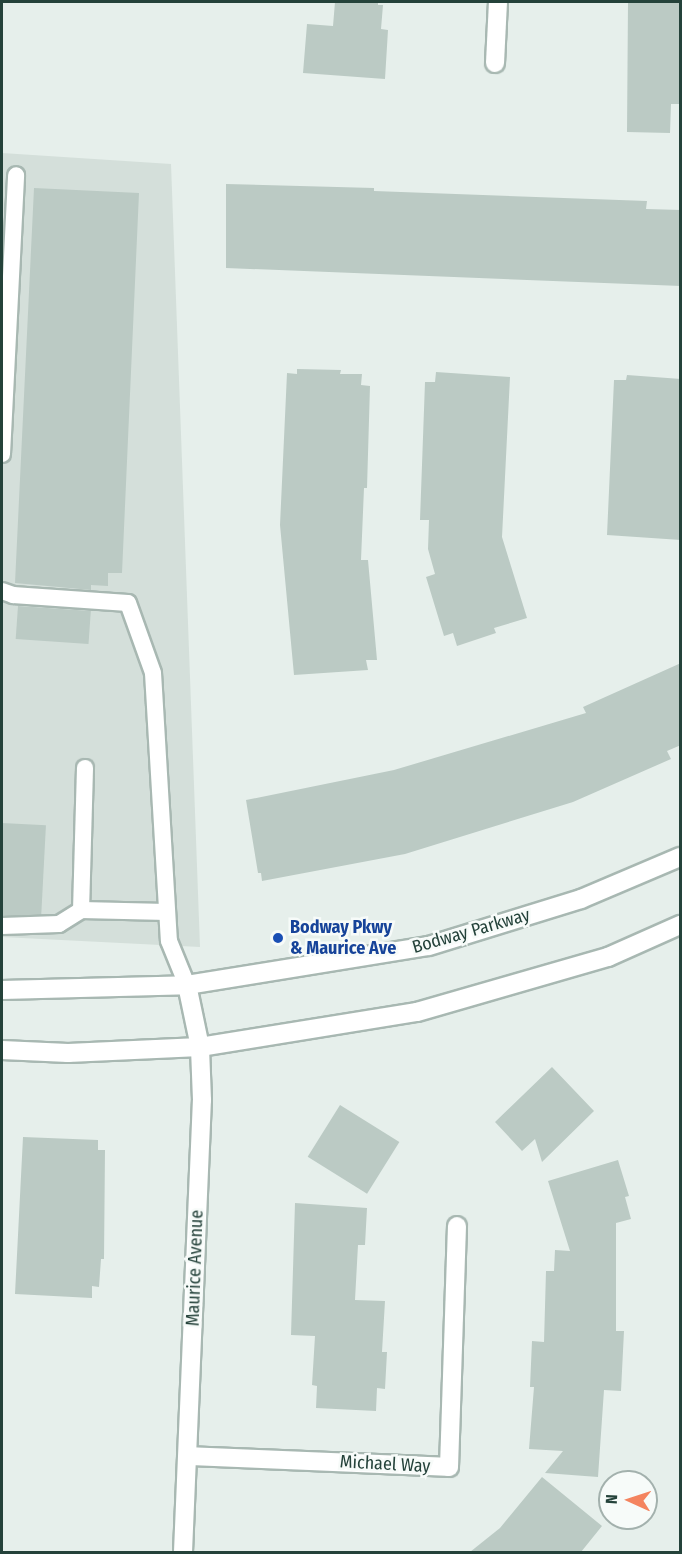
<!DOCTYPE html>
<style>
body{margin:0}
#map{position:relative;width:682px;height:1554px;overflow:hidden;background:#e6efeb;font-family:"Fira Sans Condensed",sans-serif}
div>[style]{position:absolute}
.built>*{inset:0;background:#d4dfda}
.building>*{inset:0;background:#bbcac4;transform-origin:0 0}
.roads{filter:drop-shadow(2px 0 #a8b8b2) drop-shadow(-2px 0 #a8b8b2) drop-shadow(0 2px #a8b8b2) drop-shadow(0 -2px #a8b8b2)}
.service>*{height:16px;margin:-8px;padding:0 8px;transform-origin:8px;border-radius:8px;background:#fff}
.minor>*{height:18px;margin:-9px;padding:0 9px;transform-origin:9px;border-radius:9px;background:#fff}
.tertiary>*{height:18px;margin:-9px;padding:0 9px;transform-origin:9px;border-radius:9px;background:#fff}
.dots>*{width:16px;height:16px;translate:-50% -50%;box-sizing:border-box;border:3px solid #f7fbf9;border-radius:50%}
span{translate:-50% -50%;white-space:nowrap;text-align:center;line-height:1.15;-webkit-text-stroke:5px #f7fbf9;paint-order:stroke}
.transit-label{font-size:18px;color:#164399;font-weight:700}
.left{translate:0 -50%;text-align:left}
.street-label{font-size:18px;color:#24423a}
.frame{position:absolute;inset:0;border:3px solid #24423a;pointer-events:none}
.north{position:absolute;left:598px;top:1470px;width:60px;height:60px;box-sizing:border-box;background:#f7fbf9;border:2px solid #a3b1ad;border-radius:50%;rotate:273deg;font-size:16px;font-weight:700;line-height:24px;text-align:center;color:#24423a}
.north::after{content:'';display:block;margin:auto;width:21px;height:27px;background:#f4845f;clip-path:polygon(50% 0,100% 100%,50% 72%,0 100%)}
</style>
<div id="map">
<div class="built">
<div style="clip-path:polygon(2px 153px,171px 164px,200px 947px,2px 937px)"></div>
</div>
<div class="building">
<div style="clip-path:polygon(335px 2px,378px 2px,378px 5px,383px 5px,381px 29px,388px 30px,385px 79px,303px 73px,307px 24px,333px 26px)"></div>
<div style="clip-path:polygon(628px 2px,681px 2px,681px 104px,671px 104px,670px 133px,627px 132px)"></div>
<div style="clip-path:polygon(226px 184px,374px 188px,374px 191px,647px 201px,646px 209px,681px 210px,681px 286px,226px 268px)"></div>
<div style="clip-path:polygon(34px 188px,139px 193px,122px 573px,108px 573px,108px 586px,91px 585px,91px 590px,15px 583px)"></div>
<div style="clip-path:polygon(297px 369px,341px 370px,340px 374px,362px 374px,361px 385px,370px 386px,367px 488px,364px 488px,361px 560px,368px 560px,377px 660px,366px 660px,368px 670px,294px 675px,280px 525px,287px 373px,297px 374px)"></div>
<div style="clip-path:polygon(436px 372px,510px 377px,502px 537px,527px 618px,494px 628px,496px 633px,457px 646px,453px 633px,444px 636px,426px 577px,435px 574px,428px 549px,429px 520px,420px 520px,425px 382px,435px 382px)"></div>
<div style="clip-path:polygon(627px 375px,681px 379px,681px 540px,607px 535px,614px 380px,626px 380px)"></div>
<div style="left:18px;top:606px;width:73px;height:33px;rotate:4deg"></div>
<div style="clip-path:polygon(681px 663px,681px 745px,667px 751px,671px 759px,573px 802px,405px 854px,262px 881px,261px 873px,258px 873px,246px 800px,394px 770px,586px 713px,583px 707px)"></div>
<div style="left:2px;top:823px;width:44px;height:93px;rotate:3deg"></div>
<div style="clip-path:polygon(552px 1067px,594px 1111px,542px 1162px,535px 1139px,522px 1151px,495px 1122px)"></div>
<div style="left:340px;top:1105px;width:70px;height:61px;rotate:32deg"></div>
<div style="clip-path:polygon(23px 1137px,98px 1140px,98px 1150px,105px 1150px,104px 1259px,101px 1259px,99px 1287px,92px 1286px,92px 1298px,15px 1294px)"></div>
<div style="clip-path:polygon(618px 1160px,629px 1196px,625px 1197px,631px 1219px,616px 1223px,616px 1331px,624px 1331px,621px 1391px,604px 1390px,598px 1477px,545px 1473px,563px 1451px,529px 1449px,534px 1387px,530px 1387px,532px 1341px,544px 1342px,546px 1271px,554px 1271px,555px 1250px,570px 1251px,548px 1181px)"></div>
<div style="clip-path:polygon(295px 1203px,367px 1208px,365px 1245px,358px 1245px,355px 1300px,385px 1301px,382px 1352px,387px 1352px,385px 1389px,377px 1388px,376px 1411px,316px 1408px,317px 1386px,312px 1385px,315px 1336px,291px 1335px)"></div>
<div style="clip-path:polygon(542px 1477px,602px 1526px,581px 1552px,470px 1552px,500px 1528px)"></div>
</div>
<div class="roads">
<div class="service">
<div style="left:2px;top:454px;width:279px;rotate:-87.1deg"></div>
<div style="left:2px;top:591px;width:12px;rotate:20deg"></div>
<div style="left:13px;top:595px;width:115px;rotate:4deg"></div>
<div style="left:128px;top:603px;width:74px;rotate:70.3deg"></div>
<div style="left:153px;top:673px;width:268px;rotate:86.6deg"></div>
<div style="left:169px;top:941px;width:48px;rotate:67.8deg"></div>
<div style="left:85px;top:768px;width:142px;rotate:91.6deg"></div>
<div style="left:81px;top:910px;width:86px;rotate:1.3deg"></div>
<div style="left:2px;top:926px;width:57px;rotate:-2deg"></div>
<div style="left:59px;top:924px;width:26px;rotate:-32deg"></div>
</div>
<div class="minor">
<div style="left:495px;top:63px;width:61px;rotate:-87.2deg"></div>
<div style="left:188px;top:1456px;width:261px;rotate:2.4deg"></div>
<div style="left:449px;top:1467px;width:241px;rotate:-88.1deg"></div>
<div style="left:183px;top:1552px;width:452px;rotate:-87.6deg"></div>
<div style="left:202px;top:1100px;width:53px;rotate:-92.2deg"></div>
<div style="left:200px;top:1047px;width:63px;rotate:-101.8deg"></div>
</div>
<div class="tertiary">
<div style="left:2px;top:990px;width:185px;rotate:-1.5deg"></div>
<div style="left:187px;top:985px;width:245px;rotate:-9.2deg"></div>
<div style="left:429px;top:946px;width:159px;rotate:-17.2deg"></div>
<div style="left:581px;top:899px;width:108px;rotate:-23deg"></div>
<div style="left:2px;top:1050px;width:66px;rotate:2.6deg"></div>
<div style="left:68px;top:1053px;width:132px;rotate:-2.6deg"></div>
<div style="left:200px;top:1047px;width:220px;rotate:-9.2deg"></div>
<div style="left:417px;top:1012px;width:199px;rotate:-16.1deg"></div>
<div style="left:608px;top:957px;width:79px;rotate:-24deg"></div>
</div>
</div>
<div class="dots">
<div style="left:278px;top:938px;background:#1a4fb4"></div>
</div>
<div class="transit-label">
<span class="left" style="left:290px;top:938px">Bodway Pkwy<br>&amp; Maurice Ave</span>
</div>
<div class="street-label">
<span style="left:471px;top:931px;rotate:-16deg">Bodway Parkway</span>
<span style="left:195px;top:1268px;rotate:-88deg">Maurice Avenue</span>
<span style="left:385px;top:1464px;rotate:3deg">Michael Way</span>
</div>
<div class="frame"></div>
<div class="north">N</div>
</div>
